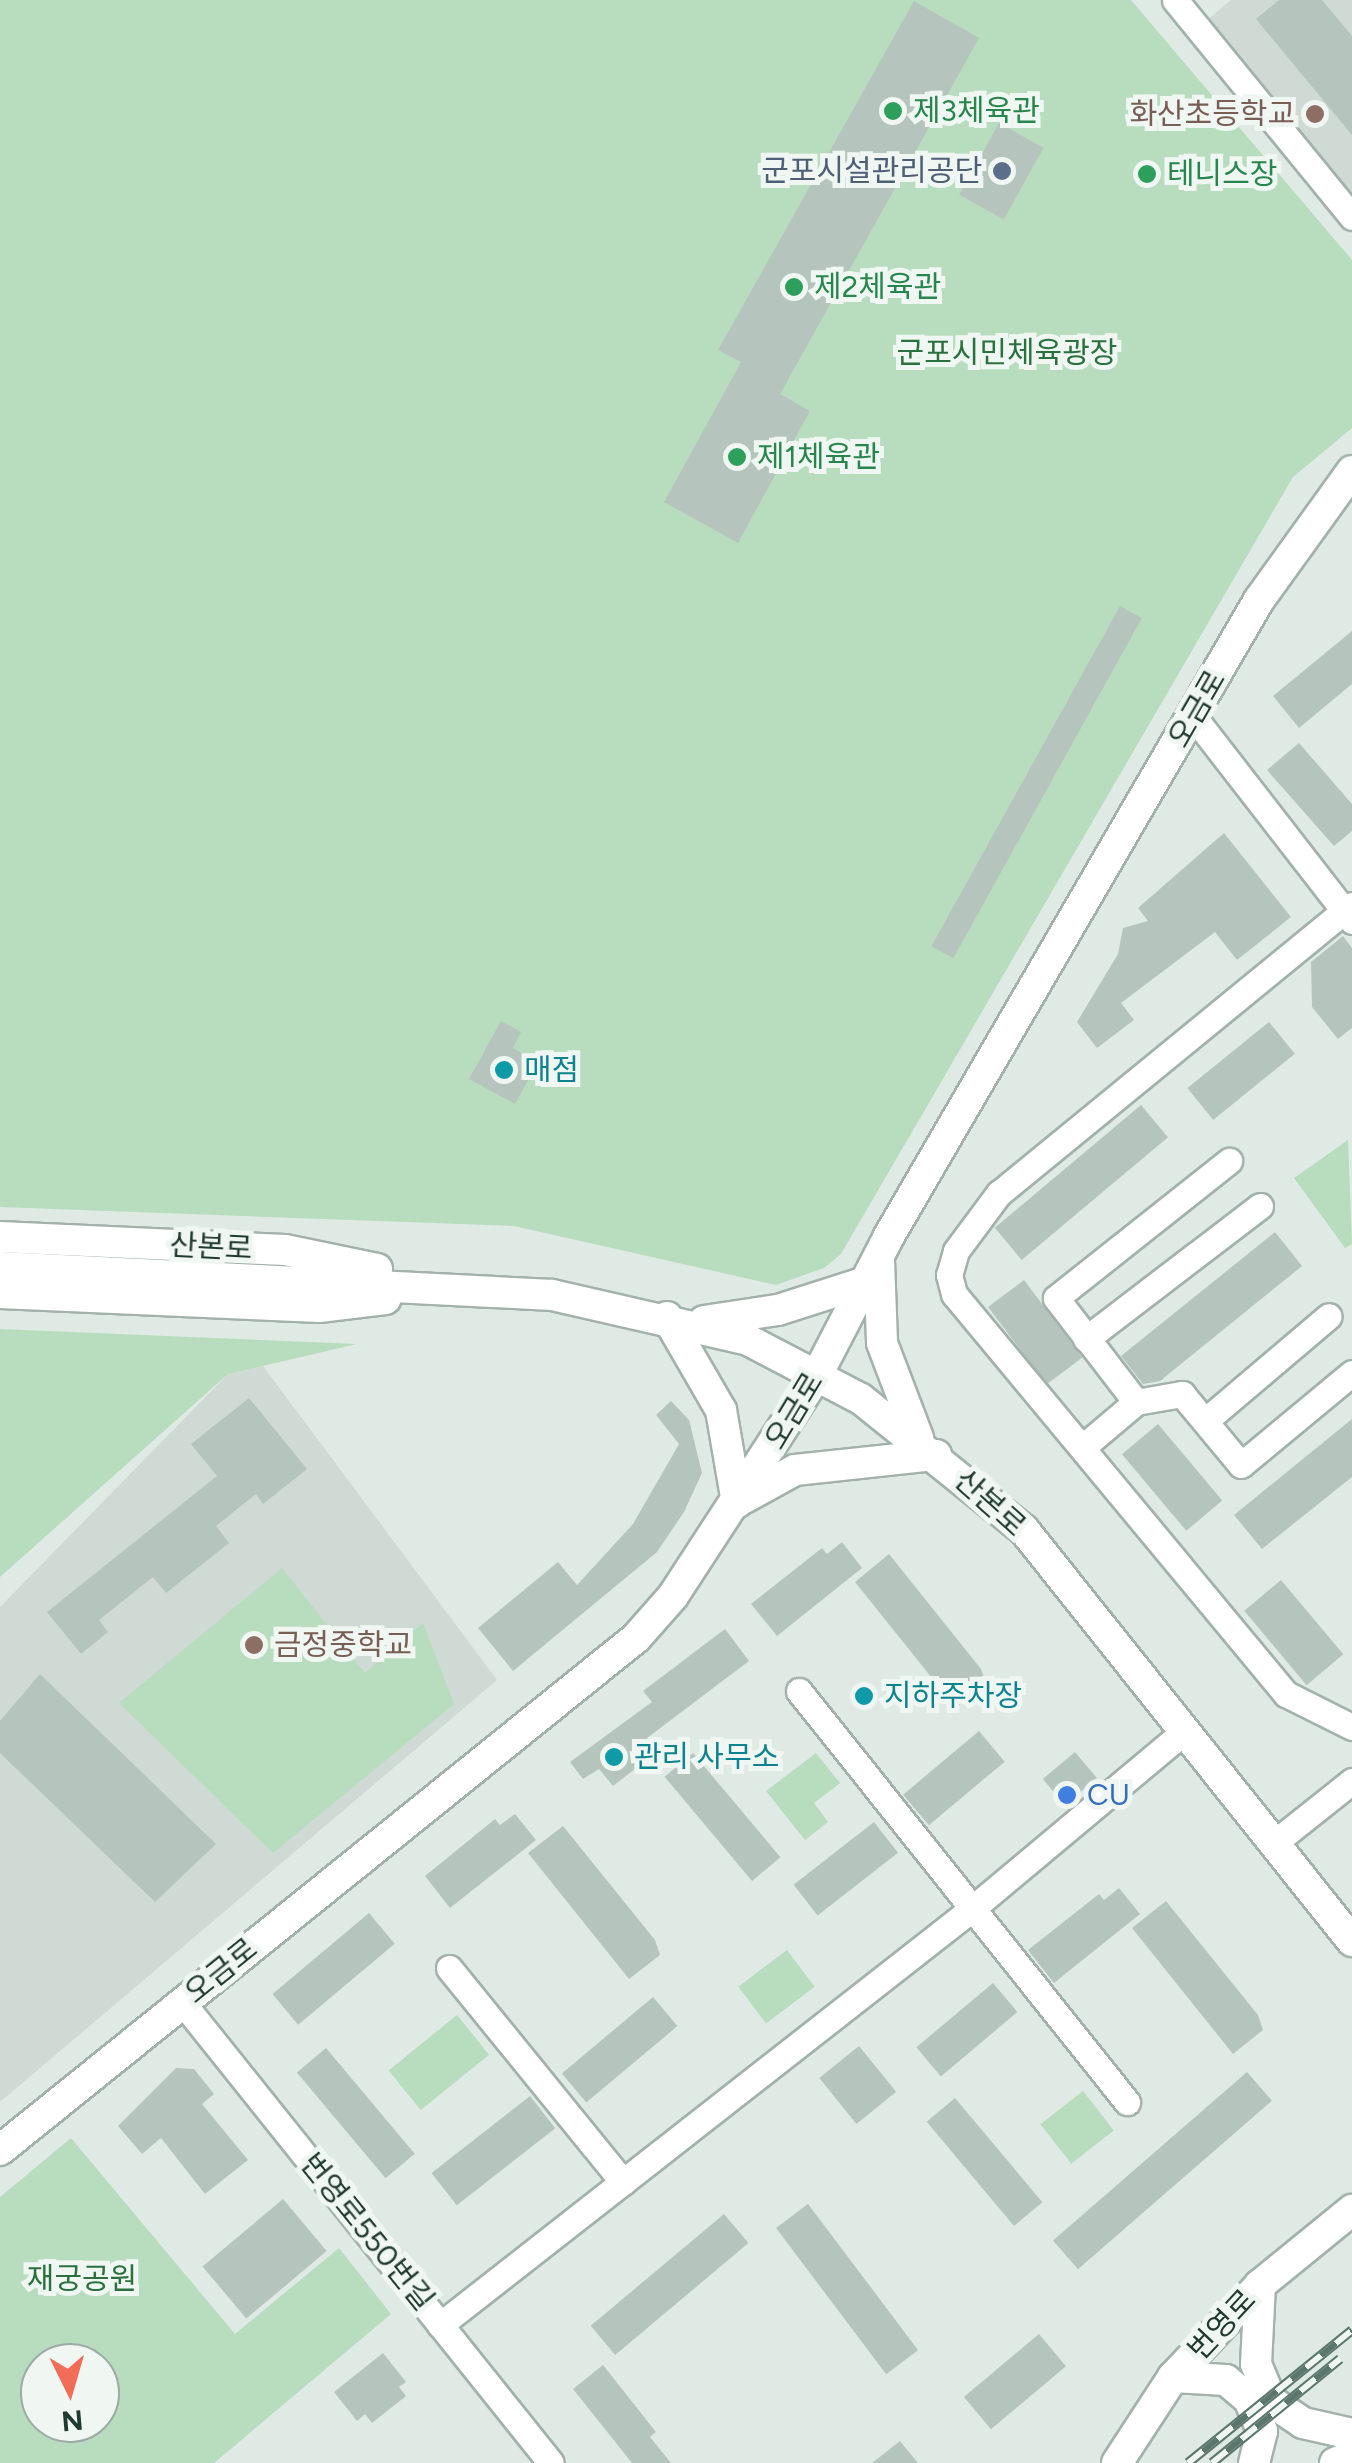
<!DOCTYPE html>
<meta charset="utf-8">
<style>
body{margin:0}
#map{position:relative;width:1352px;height:2463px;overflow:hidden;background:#dfeae4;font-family:Figtree,"Noto Sans KR",sans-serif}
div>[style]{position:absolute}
.built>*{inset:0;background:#cedad3}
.green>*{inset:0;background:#b8dcbe;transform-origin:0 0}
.building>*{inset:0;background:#b5c5bd;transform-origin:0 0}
.roads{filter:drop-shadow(2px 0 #a2b2ab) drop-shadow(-2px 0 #a2b2ab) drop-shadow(0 2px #a2b2ab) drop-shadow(0 -2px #a2b2ab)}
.street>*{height:25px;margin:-12.5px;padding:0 12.5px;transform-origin:12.5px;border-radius:12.5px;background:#fff}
.secondary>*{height:30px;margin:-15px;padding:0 15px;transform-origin:15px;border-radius:15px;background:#fff}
.rail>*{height:10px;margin-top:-5px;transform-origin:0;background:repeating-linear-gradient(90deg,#f0f7f3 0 19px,#5b766c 0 38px);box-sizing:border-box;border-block:2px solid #5b766c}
.dots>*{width:28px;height:28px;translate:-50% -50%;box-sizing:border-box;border:5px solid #f0f7f3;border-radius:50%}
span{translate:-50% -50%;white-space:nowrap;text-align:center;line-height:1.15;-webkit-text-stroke:10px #f0f7f3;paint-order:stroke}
.leisure-label{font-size:30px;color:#27864d}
.left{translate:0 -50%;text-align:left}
.education-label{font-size:30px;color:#785e54}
.right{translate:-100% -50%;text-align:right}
.service-label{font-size:30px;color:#4e5e75}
.park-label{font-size:30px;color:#2b713f}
.street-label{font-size:30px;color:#213a31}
.culture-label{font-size:30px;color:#0d838f}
.shop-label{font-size:30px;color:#366cbe}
.north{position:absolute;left:20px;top:2343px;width:100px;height:100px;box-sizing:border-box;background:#f0f7f3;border:2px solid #9daba5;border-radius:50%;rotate:175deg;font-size:28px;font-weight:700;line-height:40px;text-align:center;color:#213a31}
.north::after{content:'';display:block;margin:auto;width:35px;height:45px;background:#f16d57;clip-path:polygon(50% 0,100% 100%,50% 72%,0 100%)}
</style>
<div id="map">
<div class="built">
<div style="clip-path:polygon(1231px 0,1352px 0,1352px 206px,1205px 22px)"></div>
<div style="clip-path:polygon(263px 1366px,497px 1680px,0 2102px,0 1607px,228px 1374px)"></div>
</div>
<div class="green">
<div style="clip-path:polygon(0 0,1131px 0,1352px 260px,1352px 428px,1293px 477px,841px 1254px,824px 1268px,776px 1285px,514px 1226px,0 1207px)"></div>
<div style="clip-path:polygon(1348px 1140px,1352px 1244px,1345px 1248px,1294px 1178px)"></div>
<div style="clip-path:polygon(0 1329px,357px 1344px,228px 1374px,0 1577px)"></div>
<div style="clip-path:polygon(282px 1568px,365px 1673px,423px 1623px,454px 1704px,273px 1853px,119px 1703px)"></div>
<div style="clip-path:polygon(816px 1753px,840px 1783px,814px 1803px,828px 1822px,805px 1840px,766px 1791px)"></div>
<div style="left:787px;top:1950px;width:46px;height:61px;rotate:53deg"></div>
<div style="left:457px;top:2015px;width:51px;height:88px;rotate:51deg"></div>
<div style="left:1083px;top:2091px;width:50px;height:54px;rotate:52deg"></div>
<div style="clip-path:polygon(evenodd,71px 2138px,235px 2334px,339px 2248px,391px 2314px,214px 2463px,0 2463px,0 2197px,71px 2138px,100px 2363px,100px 2423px,40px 2423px,40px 2363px,100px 2363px)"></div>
</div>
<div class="building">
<div style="clip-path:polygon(1279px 0,1322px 0,1352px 36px,1352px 135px,1256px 19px)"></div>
<div style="clip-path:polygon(914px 1px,979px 38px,780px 394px,810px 411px,738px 543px,664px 502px,741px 362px,718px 350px)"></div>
<div style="left:999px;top:123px;width:51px;height:82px;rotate:29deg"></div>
<div style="left:1120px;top:606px;width:25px;height:389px;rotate:29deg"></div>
<div style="clip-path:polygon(1352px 631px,1352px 684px,1299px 728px,1273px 696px)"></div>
<div style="clip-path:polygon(1299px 743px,1352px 804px,1352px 831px,1334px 846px,1267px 770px)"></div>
<div style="clip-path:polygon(1224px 833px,1291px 917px,1237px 960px,1215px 932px,1121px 1003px,1134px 1020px,1097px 1048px,1077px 1022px,1118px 954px,1123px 928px,1148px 921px,1138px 908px)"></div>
<div style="clip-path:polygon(1343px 936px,1352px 948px,1352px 1028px,1338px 1039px,1312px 1007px,1311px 962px)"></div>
<div style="clip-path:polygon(501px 1021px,521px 1032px,513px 1048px,538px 1062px,515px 1104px,469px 1079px)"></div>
<div style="left:1269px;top:1022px;width:41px;height:105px;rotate:51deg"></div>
<div style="left:1141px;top:1105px;width:42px;height:191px;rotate:50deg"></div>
<div style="clip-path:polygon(1275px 1232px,1302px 1266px,1160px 1381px,1143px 1384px,1121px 1356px)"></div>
<div style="left:1024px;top:1280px;width:97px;height:45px;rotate:53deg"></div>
<div style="clip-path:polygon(249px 1398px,307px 1469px,263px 1504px,256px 1494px,216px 1526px,229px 1543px,166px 1593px,153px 1577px,99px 1620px,108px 1632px,81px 1654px,47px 1612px,217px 1476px,191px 1444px)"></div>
<div style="clip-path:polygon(671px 1401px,689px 1420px,702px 1473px,684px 1512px,657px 1552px,513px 1671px,478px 1628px,558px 1562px,577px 1585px,633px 1524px,679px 1444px,656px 1415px)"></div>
<div style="clip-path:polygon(1352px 1419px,1352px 1477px,1262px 1549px,1234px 1515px)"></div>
<div style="left:1158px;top:1424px;width:100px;height:47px;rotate:50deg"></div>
<div style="clip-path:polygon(842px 1542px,862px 1568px,777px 1636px,751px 1604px,822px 1548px,827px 1554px)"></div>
<div style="clip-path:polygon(889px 1554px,981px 1669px,986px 1683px,956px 1708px,855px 1582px)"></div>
<div style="left:1281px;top:1580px;width:97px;height:48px;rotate:50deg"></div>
<div style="clip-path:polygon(725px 1629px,749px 1661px,647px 1738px,658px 1751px,613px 1786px,599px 1769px,583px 1779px,570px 1762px,652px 1702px,643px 1691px)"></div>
<div style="clip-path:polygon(40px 1674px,216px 1844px,155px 1902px,0 1753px,0 1721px)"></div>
<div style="left:979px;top:1731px;width:40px;height:99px;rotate:50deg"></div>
<div style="left:1075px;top:1752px;width:34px;height:42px;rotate:50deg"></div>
<div style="left:693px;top:1753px;width:136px;height:37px;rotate:50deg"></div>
<div style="clip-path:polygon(515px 1814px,536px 1840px,450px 1908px,425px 1876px,495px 1819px,500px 1825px)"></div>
<div style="left:874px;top:1822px;width:39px;height:102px;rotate:52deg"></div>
<div style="clip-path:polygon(563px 1826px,655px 1940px,660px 1955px,629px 1979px,528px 1853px)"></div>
<div style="clip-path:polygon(1119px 1888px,1140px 1914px,1054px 1983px,1028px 1950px,1099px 1894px,1104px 1900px)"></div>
<div style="clip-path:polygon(1166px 1901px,1258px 2015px,1263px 2030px,1233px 2054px,1132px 1928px)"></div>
<div style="left:369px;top:1913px;width:40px;height:126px;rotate:50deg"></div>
<div style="left:993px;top:1983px;width:38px;height:100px;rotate:50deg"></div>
<div style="left:653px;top:1997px;width:38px;height:119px;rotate:50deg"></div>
<div style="left:859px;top:2046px;width:59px;height:51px;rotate:51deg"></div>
<div style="left:326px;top:2048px;width:138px;height:38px;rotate:50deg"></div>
<div style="clip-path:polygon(176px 2068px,194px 2069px,214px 2094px,202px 2104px,248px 2160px,205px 2194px,161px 2138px,142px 2154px,118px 2126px)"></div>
<div style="left:1247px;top:2072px;width:38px;height:257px;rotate:49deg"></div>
<div style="left:530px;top:2096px;width:41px;height:125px;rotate:52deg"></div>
<div style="left:955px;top:2098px;width:136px;height:37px;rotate:50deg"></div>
<div style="left:283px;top:2199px;width:68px;height:105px;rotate:50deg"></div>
<div style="left:808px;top:2204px;width:183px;height:40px;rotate:53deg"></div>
<div style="left:724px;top:2214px;width:38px;height:174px;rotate:50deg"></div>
<div style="left:1039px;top:2334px;width:42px;height:98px;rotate:50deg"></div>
<div style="clip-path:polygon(383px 2353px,406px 2382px,399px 2387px,406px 2396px,372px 2423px,365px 2414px,357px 2421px,334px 2392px)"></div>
<div style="clip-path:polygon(603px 2365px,656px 2432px,650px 2437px,671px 2463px,632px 2463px,573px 2389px)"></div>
<div style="clip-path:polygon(900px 2441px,918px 2463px,872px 2463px)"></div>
</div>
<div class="roads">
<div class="street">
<div style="left:1175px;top:0;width:280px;rotate:50.8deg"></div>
<div style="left:1193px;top:716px;width:247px;rotate:52.2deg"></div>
<div style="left:1344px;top:911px;width:10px;rotate:-37deg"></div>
<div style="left:1352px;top:921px;width:13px;rotate:-129deg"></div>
<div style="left:1344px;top:911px;width:446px;rotate:140.7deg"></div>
<div style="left:999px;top:1193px;width:72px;rotate:126.6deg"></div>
<div style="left:956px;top:1251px;width:25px;rotate:106deg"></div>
<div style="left:949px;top:1275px;width:20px;rotate:75deg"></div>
<div style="left:954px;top:1294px;width:520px;rotate:50.31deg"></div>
<div style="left:1286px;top:1694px;width:74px;rotate:26.6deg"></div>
<div style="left:1086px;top:1339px;width:219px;rotate:-37.4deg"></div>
<div style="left:1136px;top:1402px;width:47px;rotate:-9.9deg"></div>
<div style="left:1182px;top:1394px;width:92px;rotate:50.3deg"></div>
<div style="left:1241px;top:1465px;width:144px;rotate:-39.7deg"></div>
<div style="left:1205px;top:1421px;width:162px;rotate:-40.3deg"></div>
<div style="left:1084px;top:1446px;width:68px;rotate:-40.2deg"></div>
<div style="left:1136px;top:1402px;width:131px;rotate:-127.6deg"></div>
<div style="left:1056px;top:1298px;width:221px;rotate:-38.4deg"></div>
<div style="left:799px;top:1691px;width:526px;rotate:51.41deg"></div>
<div style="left:1274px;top:1843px;width:100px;rotate:-38.5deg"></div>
<div style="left:449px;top:1968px;width:276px;rotate:50.9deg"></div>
<div style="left:182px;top:2002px;width:590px;rotate:51.33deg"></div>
<div style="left:440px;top:2325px;width:677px;rotate:-38.04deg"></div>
<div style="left:973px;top:1908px;width:273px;rotate:-39.9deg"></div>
</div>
<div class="secondary">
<div style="left:0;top:1237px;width:285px;rotate:2.6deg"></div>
<div style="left:285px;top:1250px;width:94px;rotate:11.7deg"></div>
<div style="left:879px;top:1260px;width:83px;rotate:87.9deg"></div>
<div style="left:882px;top:1343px;width:102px;rotate:69.2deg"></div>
<div style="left:0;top:1267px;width:553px;rotate:2.9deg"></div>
<div style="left:552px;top:1295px;width:201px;rotate:12.9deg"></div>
<div style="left:748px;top:1340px;width:127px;rotate:27.6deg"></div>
<div style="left:861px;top:1399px;width:209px;rotate:38.8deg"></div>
<div style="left:1024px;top:1530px;width:526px;rotate:51.41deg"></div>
<div style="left:0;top:1293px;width:319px;rotate:2.5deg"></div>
<div style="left:319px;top:1307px;width:67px;rotate:-6.8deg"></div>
<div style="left:667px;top:1317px;width:108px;rotate:59.9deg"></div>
<div style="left:721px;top:1410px;width:94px;rotate:80.2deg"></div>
<div style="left:704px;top:1321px;width:75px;rotate:-8.5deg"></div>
<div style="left:778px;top:1310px;width:91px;rotate:-17.8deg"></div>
<div style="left:744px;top:1498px;width:58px;rotate:-28.8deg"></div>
<div style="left:795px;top:1470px;width:142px;rotate:-6.1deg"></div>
<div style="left:0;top:2150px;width:816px;rotate:-38.84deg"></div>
<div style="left:636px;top:1638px;width:56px;rotate:-48.6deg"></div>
<div style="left:673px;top:1596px;width:264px;rotate:-56.9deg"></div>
<div style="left:817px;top:1375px;width:157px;rotate:-62.6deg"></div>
<div style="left:889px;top:1236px;width:736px;rotate:-59.81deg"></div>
<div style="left:1259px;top:600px;width:159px;rotate:-54.2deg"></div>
<div style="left:1260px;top:2285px;width:79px;rotate:92.9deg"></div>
<div style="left:1256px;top:2364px;width:41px;rotate:67.2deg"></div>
<div style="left:1272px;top:2402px;width:37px;rotate:34deg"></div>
<div style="left:1303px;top:2423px;width:50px;rotate:12.7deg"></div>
<div style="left:1173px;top:2377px;width:53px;rotate:3.2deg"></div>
<div style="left:1226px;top:2380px;width:30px;rotate:40deg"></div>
<div style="left:1249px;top:2399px;width:35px;rotate:68deg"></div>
<div style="left:1262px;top:2431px;width:33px;rotate:104deg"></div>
<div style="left:1117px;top:2463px;width:103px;rotate:-56.9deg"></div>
<div style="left:1173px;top:2377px;width:127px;rotate:-46.6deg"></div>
<div style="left:1260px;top:2285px;width:119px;rotate:-39.2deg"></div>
<div style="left:1335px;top:2463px;width:18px;rotate:-22deg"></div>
</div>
</div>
<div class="rail">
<div style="left:1188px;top:2463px;width:211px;rotate:-39deg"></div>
<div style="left:1212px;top:2463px;width:165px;rotate:-39.1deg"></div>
</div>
<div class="dots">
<div style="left:893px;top:111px;background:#2e9e5b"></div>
<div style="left:1315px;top:114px;background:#8d6e63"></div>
<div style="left:1002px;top:171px;background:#5c6f8a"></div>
<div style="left:1147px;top:174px;background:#2e9e5b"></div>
<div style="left:794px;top:287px;background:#2e9e5b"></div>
<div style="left:737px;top:457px;background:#2e9e5b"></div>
<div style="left:504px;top:1070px;background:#0f9aa8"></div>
<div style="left:254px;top:1645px;background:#8d6e63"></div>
<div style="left:864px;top:1696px;background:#0f9aa8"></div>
<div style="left:614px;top:1757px;background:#0f9aa8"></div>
<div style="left:1067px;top:1795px;background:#3f7fe0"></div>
</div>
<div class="leisure-label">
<span class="left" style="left:913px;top:111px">제3체육관</span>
<span class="left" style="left:1167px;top:174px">테니스장</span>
<span class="left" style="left:814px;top:287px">제2체육관</span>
<span class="left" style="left:757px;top:457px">제1체육관</span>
</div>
<div class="education-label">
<span class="right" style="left:1295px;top:114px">화산초등학교</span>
<span class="left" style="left:274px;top:1645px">금정중학교</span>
</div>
<div class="service-label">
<span class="right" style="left:982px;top:171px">군포시설관리공단</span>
</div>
<div class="park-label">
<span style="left:1007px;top:353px">군포시민체육광장</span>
<span style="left:82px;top:2279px">재궁공원</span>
</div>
<div class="street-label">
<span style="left:1197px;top:709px;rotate:-60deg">오금로</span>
<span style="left:211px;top:1247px;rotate:3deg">산본로</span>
<span style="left:794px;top:1411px;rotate:-59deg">오금로</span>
<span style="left:990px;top:1503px;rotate:42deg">산본로</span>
<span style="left:221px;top:1971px;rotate:-39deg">오금로</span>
<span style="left:367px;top:2232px;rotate:51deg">번영로550번길</span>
<span style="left:1222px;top:2325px;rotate:-47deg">번영로</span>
</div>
<div class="culture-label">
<span class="left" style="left:524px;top:1070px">매점</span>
<span class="left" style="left:884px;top:1696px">지하주차장</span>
<span class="left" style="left:634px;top:1757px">관리 사무소</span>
</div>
<div class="shop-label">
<span class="left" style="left:1087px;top:1795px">CU</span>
</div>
<div class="north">N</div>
</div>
